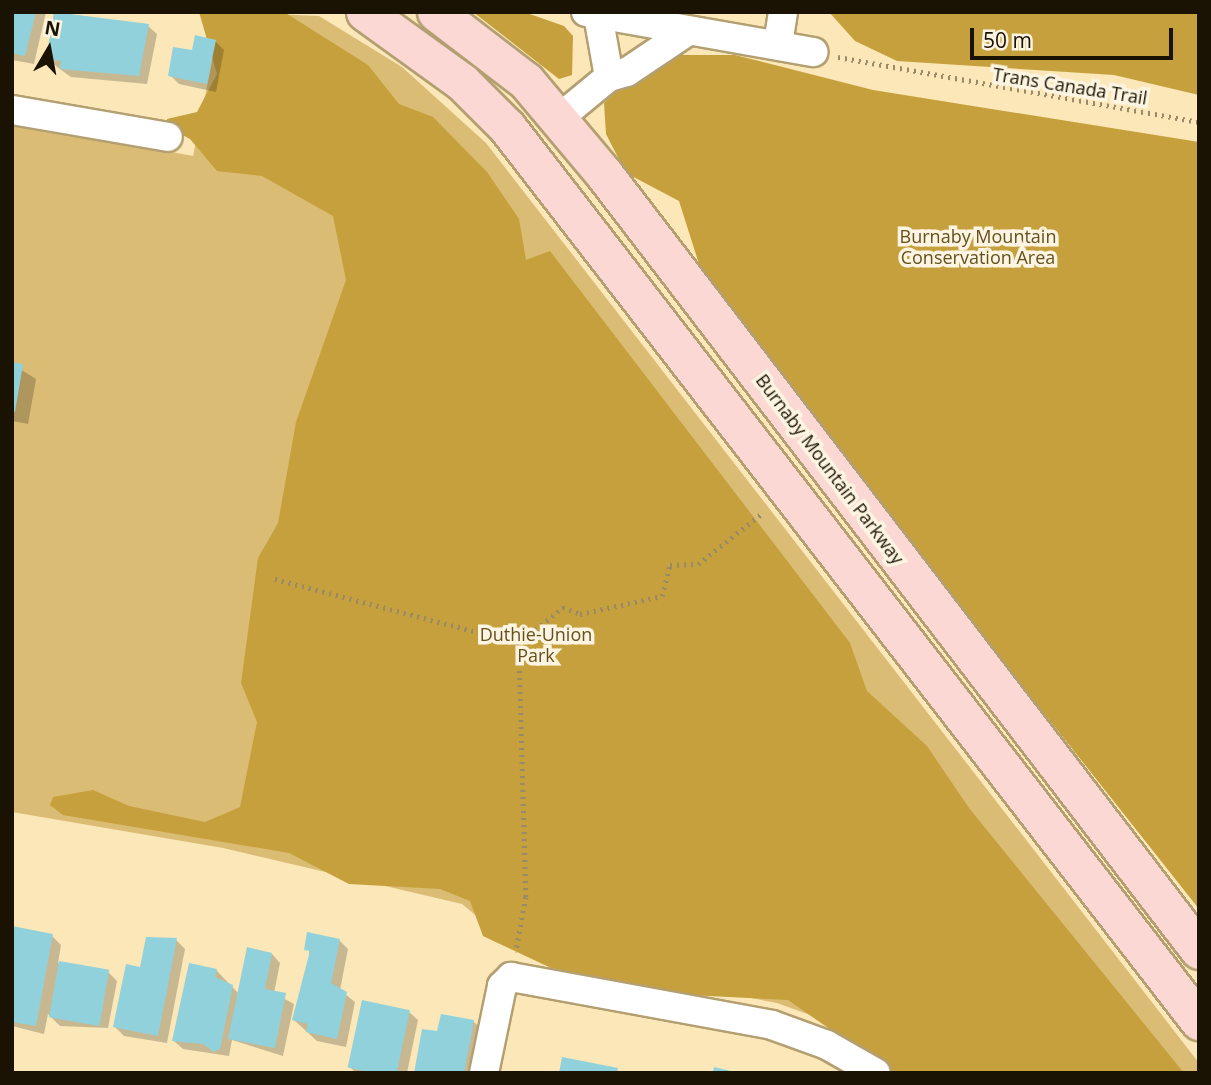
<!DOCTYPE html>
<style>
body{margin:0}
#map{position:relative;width:1211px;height:1085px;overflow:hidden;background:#fbe7b7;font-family:"Open Sans",sans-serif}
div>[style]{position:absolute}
.green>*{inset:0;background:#dabc74}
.forest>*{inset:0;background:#c6a03c}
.shadow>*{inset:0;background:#0003}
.building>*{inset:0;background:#91d1db;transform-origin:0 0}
.path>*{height:4.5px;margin-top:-2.25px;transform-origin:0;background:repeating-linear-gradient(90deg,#988a68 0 2px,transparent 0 7px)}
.roads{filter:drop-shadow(2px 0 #b39f71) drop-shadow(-2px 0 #b39f71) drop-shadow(0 2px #b39f71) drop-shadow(0 -2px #b39f71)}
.minor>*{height:28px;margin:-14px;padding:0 14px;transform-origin:14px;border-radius:14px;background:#fff}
.major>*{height:37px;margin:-18.5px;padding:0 18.5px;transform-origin:18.5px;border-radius:18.5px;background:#fbd8d3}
span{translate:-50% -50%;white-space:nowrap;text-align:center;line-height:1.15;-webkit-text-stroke:7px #fdf5e2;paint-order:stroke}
.street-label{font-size:18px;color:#1a1303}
.park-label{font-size:18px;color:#65501d}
.frame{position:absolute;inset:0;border:14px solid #1a1303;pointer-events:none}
.north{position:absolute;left:14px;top:14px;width:70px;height:70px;-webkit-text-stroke:5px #fdf5e2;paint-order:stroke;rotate:10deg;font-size:19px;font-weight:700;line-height:28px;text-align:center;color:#1a1303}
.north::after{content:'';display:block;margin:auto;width:24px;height:32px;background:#1a1303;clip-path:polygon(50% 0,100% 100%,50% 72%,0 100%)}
.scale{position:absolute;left:970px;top:28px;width:203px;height:32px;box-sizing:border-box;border:4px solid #1a1303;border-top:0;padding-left:9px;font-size:21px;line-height:24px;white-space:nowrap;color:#1a1303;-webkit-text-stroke:5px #fdf5e2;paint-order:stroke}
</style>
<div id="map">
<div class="green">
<div style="clip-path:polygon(222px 12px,319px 16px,402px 67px,486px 143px,1199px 1063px,1199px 1073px,905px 1073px,835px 1024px,777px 1003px,557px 961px,497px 933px,462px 904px,223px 848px,12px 812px,12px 122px,193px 156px)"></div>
</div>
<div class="forest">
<div style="clip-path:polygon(199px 12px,284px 12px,368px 65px,399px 104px,433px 117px,487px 172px,519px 219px,526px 260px,550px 251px,850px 643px,867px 691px,927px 746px,969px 808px,1184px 1073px,893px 1073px,788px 1000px,689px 995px,551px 968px,483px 936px,470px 901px,440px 889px,349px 884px,289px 853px,63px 815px,50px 805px,53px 797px,93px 790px,129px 806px,205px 822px,240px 807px,257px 722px,241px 683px,258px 558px,278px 523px,296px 422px,346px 280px,333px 216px,262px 176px,217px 171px,190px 139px,168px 127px,167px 119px,197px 112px,217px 74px)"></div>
<div style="clip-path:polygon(473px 12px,524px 12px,564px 26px,573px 36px,572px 75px,559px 79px)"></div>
<div style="clip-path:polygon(829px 12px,1199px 12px,1199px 95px,1114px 75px,897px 61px,855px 41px)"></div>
<div style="clip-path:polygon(657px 55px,735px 55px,873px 90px,1199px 142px,1199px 909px,706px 286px,679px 201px,626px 173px,606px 134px,604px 103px)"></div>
</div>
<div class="shadow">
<div style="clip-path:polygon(12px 12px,46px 12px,34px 64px,12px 60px)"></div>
<div style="clip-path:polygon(56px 12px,148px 26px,157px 34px,147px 84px,71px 77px,57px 67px,48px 58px)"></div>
<div style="clip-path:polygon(215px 41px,224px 50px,216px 92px,179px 84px,170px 75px)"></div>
<div style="clip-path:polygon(12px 364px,36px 379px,28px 424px,12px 421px)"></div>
<div style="clip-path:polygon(12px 928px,52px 936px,61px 945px,58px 963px,108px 972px,117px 981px,108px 1028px,60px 1026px,48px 1014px,44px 1034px,12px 1026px)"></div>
<div style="clip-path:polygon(309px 934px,339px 940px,348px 949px,340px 990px,355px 1002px,346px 1047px,317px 1041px,294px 1020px,309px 961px)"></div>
<div style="clip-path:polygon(176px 940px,185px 949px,167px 1043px,124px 1036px,115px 1027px)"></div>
<div style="clip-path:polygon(272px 954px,280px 963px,274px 993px,294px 1004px,283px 1056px,232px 1040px,229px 1056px,183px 1049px,174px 1041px,216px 970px,239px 994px)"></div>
<div style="clip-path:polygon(409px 1012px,418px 1020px,407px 1073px,356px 1073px,349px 1066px)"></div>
<div style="clip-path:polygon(473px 1021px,482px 1030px,474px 1073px,416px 1073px,439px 1033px)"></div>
</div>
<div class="building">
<div style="clip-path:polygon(12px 12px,36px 12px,25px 56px,12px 53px)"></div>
<div style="clip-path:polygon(54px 12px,149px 24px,139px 76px,60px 69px,61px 61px,46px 59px)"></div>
<div style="clip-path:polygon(195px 35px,216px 40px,207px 84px,168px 76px,173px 47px,192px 50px)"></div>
<div style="clip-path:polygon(12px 362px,23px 364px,15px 412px,12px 411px)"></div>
<div style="clip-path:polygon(12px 926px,53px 934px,36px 1026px,12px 1022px)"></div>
<div style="clip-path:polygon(307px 932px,340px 939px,331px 983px,347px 992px,337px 1039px,306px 1032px,308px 1024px,292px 1020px,310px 951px,304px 950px)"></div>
<div style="clip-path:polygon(146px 937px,177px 938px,158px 1036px,113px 1027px,126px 964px,140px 967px)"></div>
<div style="clip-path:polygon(247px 947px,272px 953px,265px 989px,286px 993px,275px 1048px,228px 1039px)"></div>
<div style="left:59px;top:961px;width:51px;height:57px;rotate:10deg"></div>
<div style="clip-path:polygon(189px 963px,217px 969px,215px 977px,233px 985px,220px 1049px,214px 1052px,203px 1044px,172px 1041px)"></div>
<div style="left:362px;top:1000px;width:49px;height:69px;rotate:12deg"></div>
<div style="clip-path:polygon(441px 1014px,474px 1020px,464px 1073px,414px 1073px,422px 1029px,437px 1031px)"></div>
<div style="clip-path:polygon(562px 1057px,618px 1068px,617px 1073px,559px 1073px)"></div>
<div style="clip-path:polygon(714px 1067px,735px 1072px,735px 1073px,713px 1073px)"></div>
</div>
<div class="path">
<div style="left:838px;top:57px;width:367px;rotate:10.2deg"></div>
<div style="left:275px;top:579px;width:252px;rotate:14.7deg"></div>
<div style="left:519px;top:643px;width:254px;rotate:88.4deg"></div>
<div style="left:526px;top:897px;width:56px;rotate:100.3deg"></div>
<div style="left:519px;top:643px;width:57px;rotate:-39.3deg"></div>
<div style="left:563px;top:607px;width:18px;rotate:22deg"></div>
<div style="left:580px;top:614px;width:84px;rotate:-12.4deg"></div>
<div style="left:662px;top:596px;width:32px;rotate:-76deg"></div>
<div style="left:670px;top:565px;width:28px;rotate:-2deg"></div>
<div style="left:698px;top:564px;width:79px;rotate:-38.3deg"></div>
</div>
<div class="roads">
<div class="minor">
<div style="left:586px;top:12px;width:231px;rotate:10deg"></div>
<div style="left:598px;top:15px;width:63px;rotate:79.9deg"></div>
<div style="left:778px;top:44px;width:32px;rotate:-81deg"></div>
<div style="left:12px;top:110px;width:158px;rotate:9.8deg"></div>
<div style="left:558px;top:119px;width:66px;rotate:-39.5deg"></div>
<div style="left:609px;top:77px;width:19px;rotate:-16deg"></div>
<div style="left:627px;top:72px;width:73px;rotate:-33.9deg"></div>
<div style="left:484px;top:1073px;width:89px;rotate:-78.3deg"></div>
<div style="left:502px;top:986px;width:13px;rotate:-45deg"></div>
<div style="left:511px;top:977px;width:265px;rotate:10.4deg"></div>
<div style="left:772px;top:1025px;width:59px;rotate:20deg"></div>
<div style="left:827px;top:1045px;width:56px;rotate:29.7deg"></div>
</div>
<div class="major">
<div style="left:365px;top:12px;width:120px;rotate:35.8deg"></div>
<div style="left:462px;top:82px;width:64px;rotate:45deg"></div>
<div style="left:507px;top:127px;width:1131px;rotate:52.26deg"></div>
<div style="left:436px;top:12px;width:113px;rotate:37.5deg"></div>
<div style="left:526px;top:81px;width:121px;rotate:50deg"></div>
<div style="left:604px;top:174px;width:978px;rotate:52.52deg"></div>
</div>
</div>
<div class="street-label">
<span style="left:1070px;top:86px;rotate:9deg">Trans Canada Trail</span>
<span style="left:830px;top:469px;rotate:53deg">Burnaby Mountain Parkway</span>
</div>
<div class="park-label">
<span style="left:978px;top:247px">Burnaby Mountain<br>Conservation Area</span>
<span style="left:536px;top:645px">Duthie-Union<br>Park</span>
</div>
<div class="frame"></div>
<div class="north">N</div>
<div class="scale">50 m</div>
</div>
